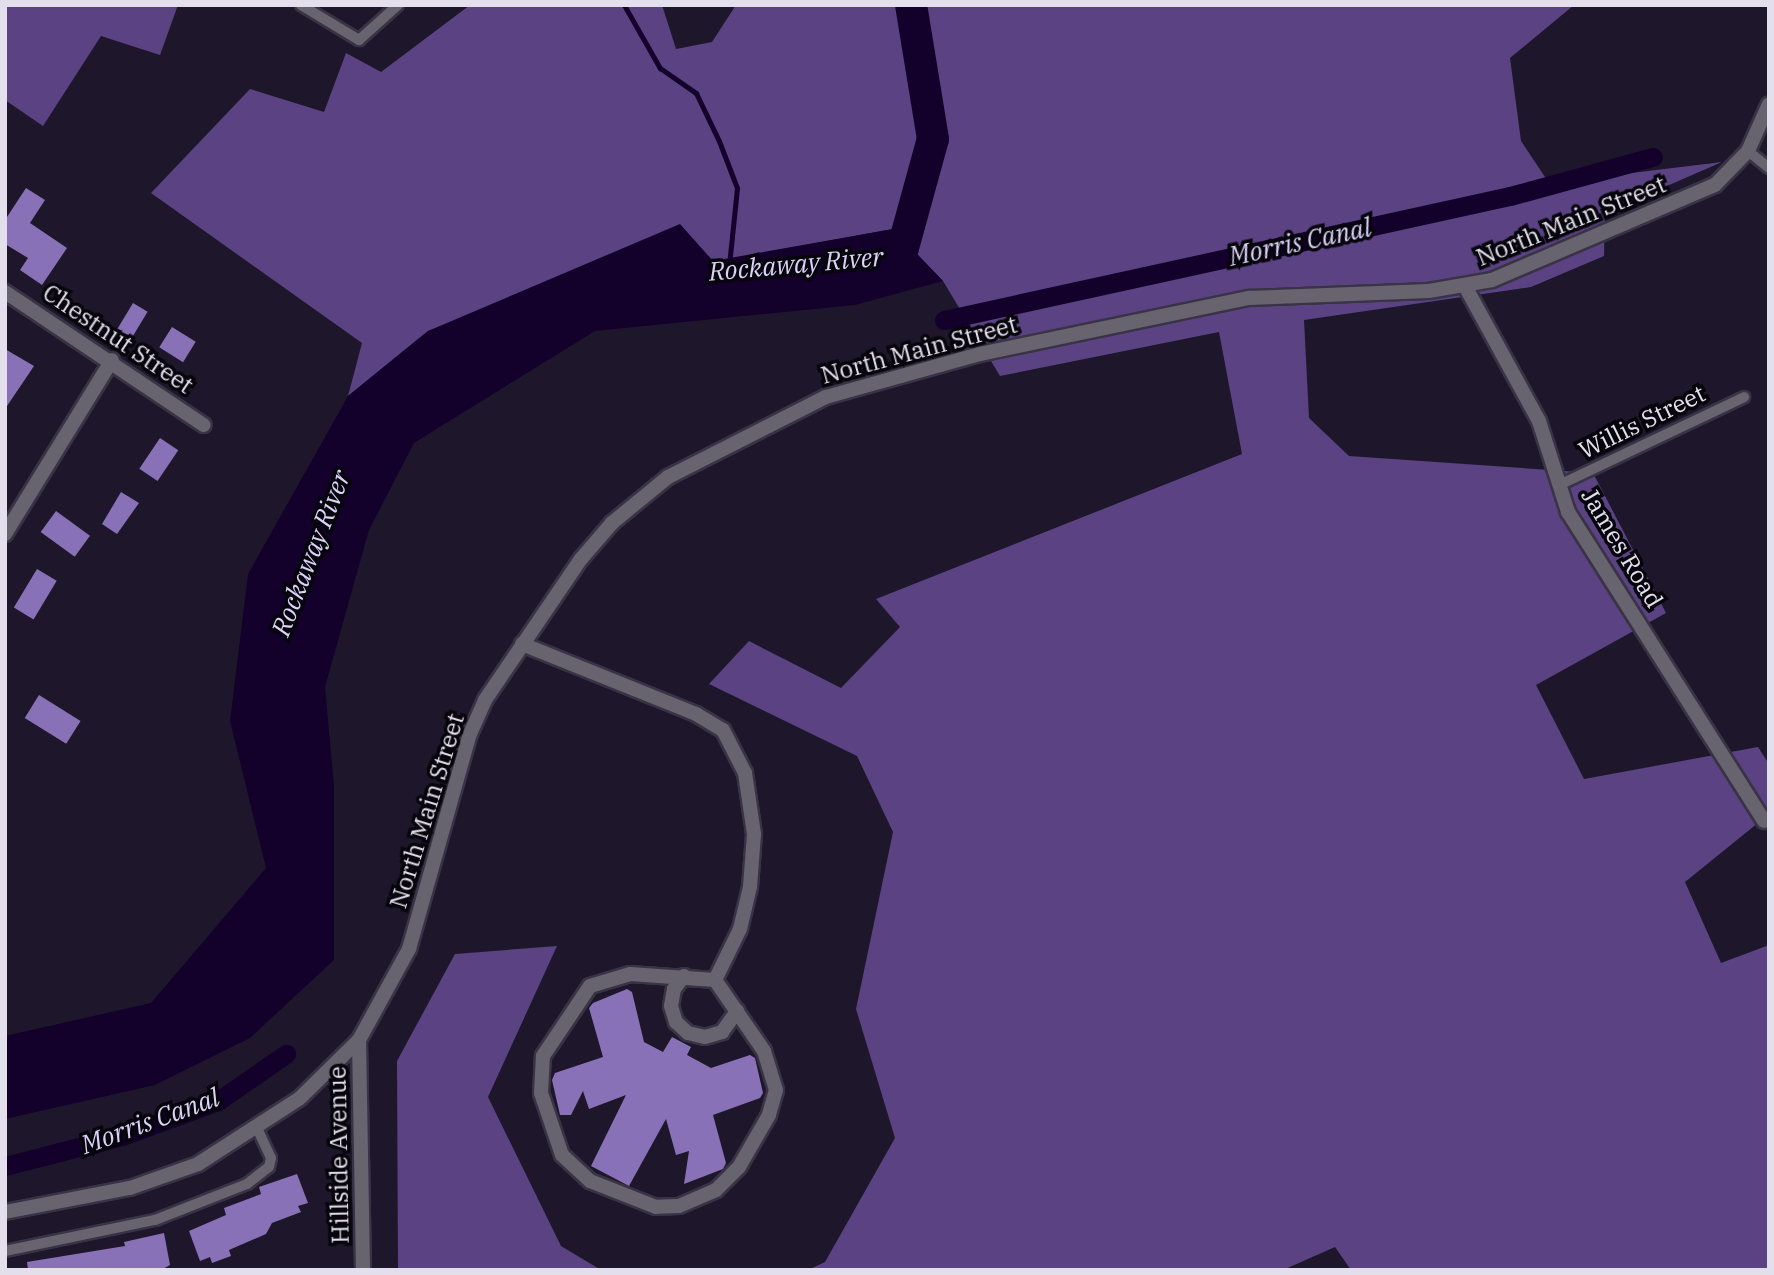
<!DOCTYPE html>
<style>
body{margin:0}
#map{position:relative;width:1774px;height:1275px;overflow:hidden;background:#1e172b;font-family:"IBM Plex Serif",serif}
div>[style]{position:absolute}
.forest>*{inset:0;background:#5a4283}
.water>*{inset:0;background:#13002b}
.stream>*{height:5px;margin:-2.5px;padding:0 2.5px;transform-origin:2.5px;border-radius:2.5px;background:#13002b}
.canal>*{height:19px;margin:-9.5px;padding:0 9.5px;transform-origin:9.5px;border-radius:9.5px;background:#13002b}
.river>*{height:32px;margin:-16px;padding:0 16px;transform-origin:16px;border-radius:16px;background:#13002b}
.building>*{inset:0;background:#8971b7;transform-origin:0 0}
.roads{filter:drop-shadow(2px 0 #3a3346) drop-shadow(-2px 0 #3a3346) drop-shadow(0 2px #3a3346) drop-shadow(0 -2px #3a3346)}
.service>*{height:10px;margin:-5px;padding:0 5px;transform-origin:5px;border-radius:5px;background:#67646f}
.minor>*{height:14px;margin:-7px;padding:0 7px;transform-origin:7px;border-radius:7px;background:#67646f}
span{translate:-50% -50%;white-space:nowrap;text-align:center;line-height:1.15;-webkit-text-stroke:7px #07050c;paint-order:stroke}
.street-label{font-size:24px;color:#e3dfed}
.water-label{font-size:26px;color:#dcd1f8;font-style:italic}
.frame{position:absolute;inset:0;border:7px solid #e3dfed;pointer-events:none}
</style>
<div id="map">
<div class="forest">
<div style="clip-path:polygon(5px 5px,178px 5px,160px 55px,101px 36px,43px 126px,5px 100px)"></div>
<div style="clip-path:polygon(470px 5px,662px 5px,676px 49px,712px 42px,736px 5px,1574px 5px,1510px 58px,1521px 141px,1549px 183px,1722px 162px,1605px 213px,1604px 256px,1531px 287px,1304px 320px,1309px 418px,1349px 456px,1593px 473px,1666px 613px,1536px 685px,1584px 779px,1758px 747px,1769px 764px,1769px 814px,1685px 882px,1721px 963px,1769px 945px,1769px 1270px,1351px 1270px,1335px 1247px,1283px 1270px,808px 1270px,825px 1262px,895px 1138px,856px 1009px,893px 832px,857px 756px,709px 684px,749px 641px,841px 688px,900px 627px,876px 599px,1242px 454px,1219px 332px,1000px 376px,943px 281px,893px 229px,713px 262px,428px 331px,348px 396px,362px 343px,151px 193px,250px 89px,324px 112px,346px 53px,381px 72px)"></div>
<div style="clip-path:polygon(557px 946px,488px 1097px,561px 1246px,601px 1270px,398px 1270px,397px 1061px,455px 954px)"></div>
</div>
<div class="water">
<div style="clip-path:polygon(680px 224px,713px 261px,893px 229px,943px 281px,855px 305px,595px 331px,414px 443px,369px 530px,325px 687px,334px 785px,334px 960px,250px 1038px,155px 1085px,5px 1119px,5px 1036px,151px 1003px,266px 868px,230px 721px,248px 574px,348px 396px,428px 331px)"></div>
</div>
<div class="stream">
<div style="left:624px;top:5px;width:73px;rotate:60.3deg"></div>
<div style="left:660px;top:68px;width:44px;rotate:34.8deg"></div>
<div style="left:696px;top:93px;width:53px;rotate:64.4deg"></div>
<div style="left:719px;top:141px;width:50px;rotate:69deg"></div>
<div style="left:737px;top:188px;width:77px;rotate:95.9deg"></div>
</div>
<div class="canal">
<div style="left:944px;top:320px;width:579px;rotate:-12.36deg"></div>
<div style="left:1510px;top:196px;width:148px;rotate:-15.3deg"></div>
<div style="left:5px;top:1166px;width:121px;rotate:-14.4deg"></div>
<div style="left:122px;top:1136px;width:102px;rotate:-20deg"></div>
<div style="left:218px;top:1101px;width:83px;rotate:-34.7deg"></div>
</div>
<div class="river">
<div style="left:872px;top:258px;width:29px;rotate:-6deg"></div>
<div style="left:901px;top:255px;width:120px;rotate:-74.6deg"></div>
<div style="left:933px;top:139px;width:136px;rotate:-99.3deg"></div>
</div>
<div class="building">
<div style="clip-path:polygon(26px 188px,45px 200px,30px 223px,67px 248px,42px 285px,20px 270px,28px 258px,5px 244px,5px 220px)"></div>
<div style="left:133px;top:303px;width:17px;height:31px;rotate:31deg"></div>
<div style="left:172px;top:327px;width:28px;height:24px;rotate:32deg"></div>
<div style="clip-path:polygon(5px 349px,34px 366px,5px 409px)"></div>
<div style="left:160px;top:438px;width:22px;height:37px;rotate:34deg"></div>
<div style="clip-path:polygon(121px 492px,139px 503px,117px 534px,102px 524px)"></div>
<div style="left:56px;top:511px;width:42px;height:26px;rotate:36deg"></div>
<div style="left:37px;top:569px;width:23px;height:45px;rotate:31deg"></div>
<div style="left:39px;top:695px;width:49px;height:27px;rotate:32deg"></div>
<div style="clip-path:polygon(627px 989px,632px 992px,644px 1042px,663px 1052px,672px 1037px,691px 1047px,687px 1055px,711px 1068px,750px 1055px,755px 1058px,763px 1093px,760px 1098px,713px 1115px,726px 1163px,723px 1169px,684px 1184px,689px 1151px,676px 1155px,666px 1119px,629px 1186px,591px 1166px,626px 1095px,589px 1109px,583px 1091px,571px 1115px,560px 1115px,552px 1080px,555px 1073px,603px 1057px,589px 1008px,593px 1003px)"></div>
<div style="clip-path:polygon(297px 1174px,308px 1203px,298px 1206px,301px 1212px,272px 1223px,266px 1234px,229px 1250px,231px 1256px,212px 1263px,210px 1257px,200px 1261px,189px 1231px,226px 1215px,224px 1208px,261px 1194px,259px 1187px)"></div>
<div style="clip-path:polygon(164px 1233px,170px 1265px,161px 1270px,28px 1270px,27px 1262px,125px 1246px,124px 1242px)"></div>
</div>
<div class="roads">
<div class="service">
<div style="left:301px;top:5px;width:68px;rotate:31.1deg"></div>
<div style="left:359px;top:40px;width:52px;rotate:-41.9deg"></div>
<div style="left:1748px;top:151px;width:27px;rotate:39deg"></div>
<div style="left:1559px;top:485px;width:205px;rotate:-25.4deg"></div>
<div style="left:5px;top:1251px;width:153px;rotate:-11.7deg"></div>
<div style="left:155px;top:1220px;width:99px;rotate:-21.4deg"></div>
<div style="left:247px;top:1184px;width:28px;rotate:-38deg"></div>
<div style="left:269px;top:1167px;width:9px;rotate:-77deg"></div>
<div style="left:271px;top:1158px;width:33px;rotate:-115deg"></div>
</div>
<div class="minor">
<div style="left:1465px;top:286px;width:154px;rotate:61.3deg"></div>
<div style="left:1539px;top:421px;width:96px;rotate:72.3deg"></div>
<div style="left:1568px;top:512px;width:366px;rotate:57.6deg"></div>
<div style="left:5px;top:292px;width:239px;rotate:33.8deg"></div>
<div style="left:5px;top:534px;width:204px;rotate:-58.4deg"></div>
<div style="left:522px;top:644px;width:188px;rotate:21.9deg"></div>
<div style="left:696px;top:714px;width:31px;rotate:31deg"></div>
<div style="left:723px;top:730px;width:48px;rotate:62.9deg"></div>
<div style="left:745px;top:773px;width:62px;rotate:81.6deg"></div>
<div style="left:754px;top:834px;width:53px;rotate:94.3deg"></div>
<div style="left:750px;top:887px;width:43px;rotate:103.4deg"></div>
<div style="left:740px;top:929px;width:57px;rotate:116.1deg"></div>
<div style="left:630px;top:974px;width:85px;rotate:4deg"></div>
<div style="left:715px;top:980px;width:86px;rotate:55.4deg"></div>
<div style="left:764px;top:1051px;width:41px;rotate:72.9deg"></div>
<div style="left:776px;top:1090px;width:26px;rotate:106deg"></div>
<div style="left:769px;top:1115px;width:60px;rotate:120deg"></div>
<div style="left:739px;top:1167px;width:33px;rotate:135deg"></div>
<div style="left:716px;top:1190px;width:40px;rotate:156.6deg"></div>
<div style="left:679px;top:1206px;width:23px;rotate:178deg"></div>
<div style="left:656px;top:1207px;width:71px;rotate:-158.5deg"></div>
<div style="left:590px;top:1181px;width:38px;rotate:-137deg"></div>
<div style="left:562px;top:1155px;width:65px;rotate:-108.7deg"></div>
<div style="left:541px;top:1093px;width:37px;rotate:-87deg"></div>
<div style="left:543px;top:1056px;width:84px;rotate:-56.1deg"></div>
<div style="left:590px;top:986px;width:42px;rotate:-16.7deg"></div>
<div style="left:684px;top:976px;width:16px;rotate:128deg"></div>
<div style="left:674px;top:989px;width:17px;rotate:100deg"></div>
<div style="left:671px;top:1006px;width:17px;rotate:73deg"></div>
<div style="left:676px;top:1022px;width:16px;rotate:43deg"></div>
<div style="left:688px;top:1033px;width:17px;rotate:13deg"></div>
<div style="left:705px;top:1037px;width:18px;rotate:-16deg"></div>
<div style="left:722px;top:1032px;width:26px;rotate:-54deg"></div>
<div style="left:359px;top:1040px;width:230px;rotate:89deg"></div>
<div style="left:5px;top:1212px;width:127px;rotate:-10.9deg"></div>
<div style="left:130px;top:1188px;width:72px;rotate:-19.4deg"></div>
<div style="left:198px;top:1164px;width:121px;rotate:-32.9deg"></div>
<div style="left:300px;top:1098px;width:83px;rotate:-44.5deg"></div>
<div style="left:359px;top:1040px;width:104px;rotate:-61.2deg"></div>
<div style="left:409px;top:949px;width:223px;rotate:-74.2deg"></div>
<div style="left:470px;top:734px;width:37px;rotate:-66deg"></div>
<div style="left:485px;top:700px;width:171px;rotate:-55.8deg"></div>
<div style="left:581px;top:559px;width:48px;rotate:-49.3deg"></div>
<div style="left:612px;top:523px;width:72px;rotate:-39.4deg"></div>
<div style="left:668px;top:477px;width:177px;rotate:-26.9deg"></div>
<div style="left:826px;top:397px;width:160px;rotate:-15.6deg"></div>
<div style="left:980px;top:354px;width:275px;rotate:-11.8deg"></div>
<div style="left:1249px;top:298px;width:180px;rotate:-2.2deg"></div>
<div style="left:1429px;top:291px;width:64px;rotate:-9.9deg"></div>
<div style="left:1492px;top:280px;width:242px;rotate:-23.1deg"></div>
<div style="left:1715px;top:185px;width:47px;rotate:-45.9deg"></div>
<div style="left:1748px;top:151px;width:51px;rotate:-65.9deg"></div>
</div>
</div>
<div class="street-label">
<span style="left:1571px;top:221px;rotate:-22deg">North Main Street</span>
<span style="left:118px;top:339px;rotate:34deg">Chestnut Street</span>
<span style="left:919px;top:350px;rotate:-15deg">North Main Street</span>
<span style="left:1642px;top:422px;rotate:-26deg">Willis Street</span>
<span style="left:1622px;top:548px;rotate:59deg">James Road</span>
<span style="left:427px;top:811px;rotate:-73deg">North Main Street</span>
<span style="left:339px;top:1155px;rotate:-91deg">Hillside Avenue</span>
</div>
<div class="water-label">
<span style="left:1300px;top:242px;rotate:-12deg">Morris Canal</span>
<span style="left:796px;top:264px;rotate:-5deg">Rockaway River</span>
<span style="left:311px;top:553px;rotate:-69deg">Rockaway River</span>
<span style="left:150px;top:1121px;rotate:-20deg">Morris Canal</span>
</div>
<div class="frame"></div>
</div>
